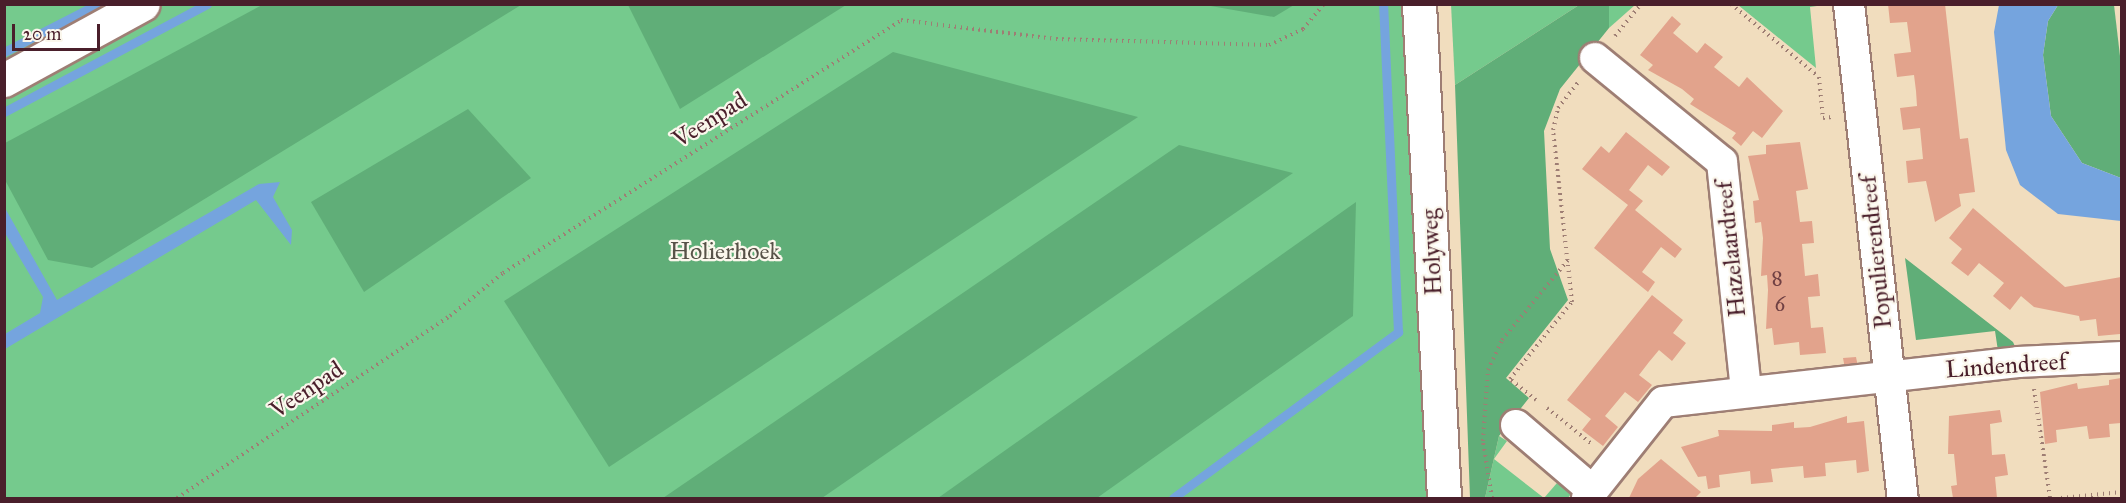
<!DOCTYPE html>
<style>
body{margin:0}
#map{position:relative;width:2126px;height:503px;overflow:hidden;background:#f1ddbe;font-family:"IM FELL Great Primer",serif}
div>[style]{position:absolute}
.green>*{inset:0;background:#75ca8d;transform-origin:0 0}
.forest>*{inset:0;background:#60ae78}
.water>*{inset:0;background:#75a4de}
.stream>*{height:9px;margin:-4.5px;padding:0 4.5px;transform-origin:4.5px;border-radius:4.5px;background:#75a4de}
.building>*{inset:0;background:#e2a38c}
.path>*{height:4px;margin-top:-2px;transform-origin:0;background:repeating-linear-gradient(90deg,#9e7e74 0 1.5px,transparent 0 6px)}
.roads{filter:drop-shadow(2px 0 #9e7e74) drop-shadow(-2px 0 #9e7e74) drop-shadow(0 2px #9e7e74) drop-shadow(0 -2px #9e7e74)}
.street>*{height:30px;margin:-15px;padding:0 15px;transform-origin:15px;border-radius:15px;background:#fff}
.secondary>*{height:33px;margin:-16.5px;padding:0 16.5px;transform-origin:16.5px;border-radius:16.5px;background:#fff}
span{translate:-50% -50%;white-space:nowrap;text-align:center;line-height:1.15;-webkit-text-stroke:4.5px #fbf7ec;paint-order:stroke}
.number-label{font-size:21px;color:#704043}
.number-label span{-webkit-text-stroke-width:0}
.street-label{font-size:24px;color:#4a1f2b}
.park-label{font-size:24px;color:#575248}
.frame{position:absolute;inset:0;border:6px solid #4a1f2b;pointer-events:none}
.scale{position:absolute;left:12px;top:24px;width:88px;height:27px;box-sizing:border-box;border:3px solid #4a1f2b;border-top:0;padding-left:8px;font-size:18px;line-height:21px;white-space:nowrap;color:#4a1f2b;-webkit-text-stroke:4px #fbf7ec;paint-order:stroke}
</style>
<div id="map">
<div class="green">
<div style="clip-path:polygon(1451px 4px,1579px 5px,1455px 85px)"></div>
<div style="clip-path:polygon(1609px 4px,1635px 5px,1609px 28px)"></div>
<div style="left:4px;top:5px;width:1429px;height:493px"></div>
<div style="clip-path:polygon(1738px 5px,1824px 5px,1810px 7px,1816px 68px)"></div>
<div style="clip-path:polygon(1499px 436px,1507px 441px,1494px 459px,1544px 498px,1485px 498px)"></div>
<div style="clip-path:polygon(1557px 483px,1571px 494px,1568px 498px,1544px 498px)"></div>
</div>
<div class="forest">
<div style="clip-path:polygon(262px 5px,521px 5px,92px 268px,48px 260px,5px 180px,5px 143px)"></div>
<div style="clip-path:polygon(628px 5px,846px 5px,680px 109px)"></div>
<div style="clip-path:polygon(1205px 5px,1294px 5px,1274px 17px)"></div>
<div style="clip-path:polygon(1579px 5px,1609px 5px,1609px 28px,1560px 89px,1544px 131px,1550px 249px,1568px 300px,1506px 378px,1529px 398px,1499px 436px,1485px 498px,1470px 498px,1455px 85px)"></div>
<div style="clip-path:polygon(2058px 5px,2114px 5px,2122px 73px,2121px 178px,2082px 163px,2051px 116px,2043px 55px,2048px 21px)"></div>
<div style="clip-path:polygon(893px 52px,1138px 117px,609px 467px,504px 301px)"></div>
<div style="clip-path:polygon(468px 109px,531px 178px,364px 292px,311px 202px)"></div>
<div style="clip-path:polygon(1179px 145px,1293px 173px,822px 498px,663px 498px)"></div>
<div style="clip-path:polygon(1356px 202px,1353px 316px,1097px 498px,938px 498px)"></div>
<div style="clip-path:polygon(1905px 258px,2013px 342px,2017px 351px,1998px 351px,1995px 331px,1916px 340px)"></div>
</div>
<div class="water">
<div style="clip-path:polygon(1999px 5px,2058px 5px,2048px 21px,2043px 55px,2051px 116px,2082px 163px,2121px 178px,2121px 221px,2058px 214px,2020px 185px,2006px 150px,1994px 32px)"></div>
<div style="clip-path:polygon(280px 182px,273px 197px,292px 230px,291px 245px,256px 200px,5px 349px,5px 334px,40px 313px,43px 297px,5px 233px,5px 208px,57px 300px,259px 184px)"></div>
</div>
<div class="stream">
<div style="left:4px;top:52px;width:106px;rotate:-27.1deg"></div>
<div style="left:4px;top:112px;width:230px;rotate:-28deg"></div>
<div style="left:1173px;top:498px;width:280px;rotate:-36.4deg"></div>
<div style="left:1398px;top:332px;width:328px;rotate:-92.6deg"></div>
</div>
<div class="building">
<div style="clip-path:polygon(1888px 4px,1945px 4px,1960px 139px,1968px 138px,1975px 192px,1959px 194px,1961px 206px,1935px 222px,1926px 181px,1908px 183px,1906px 161px,1923px 159px,1920px 128px,1903px 130px,1900px 108px,1917px 106px,1916px 91px,1914px 75px,1897px 77px,1894px 54px,1911px 52px,1907px 22px,1890px 23px)"></div>
<div style="clip-path:polygon(1672px 16px,1681px 24px,1673px 33px,1697px 53px,1705px 43px,1723px 57px,1714px 67px,1739px 87px,1747px 77px,1783px 111px,1762px 138px,1753px 131px,1741px 146px,1732px 138px,1736px 133px,1690px 104px,1694px 99px,1682px 89px,1648px 70px,1653px 65px,1640px 55px)"></div>
<div style="clip-path:polygon(1626px 132px,1670px 167px,1662px 176px,1648px 165px,1629px 190px,1643px 201px,1635px 210px,1682px 249px,1675px 258px,1661px 247px,1642px 272px,1655px 282px,1648px 292px,1594px 248px,1628px 205px,1582px 169px,1601px 146px,1609px 153px)"></div>
<div style="clip-path:polygon(1800px 142px,1808px 189px,1796px 191px,1800px 222px,1812px 221px,1814px 243px,1802px 244px,1805px 276px,1818px 274px,1820px 296px,1808px 297px,1811px 328px,1823px 327px,1826px 353px,1800px 355px,1799px 342px,1774px 345px,1772px 328px,1766px 329px,1768px 290px,1767px 275px,1761px 276px,1763px 238px,1761px 222px,1755px 223px,1753px 201px,1759px 200px,1748px 156px,1766px 154px,1766px 145px)"></div>
<div style="clip-path:polygon(1973px 208px,2065px 287px,2121px 277px,2120px 334px,2098px 336px,2096px 319px,2080px 321px,2079px 316px,2034px 307px,2021px 296px,2010px 310px,1993px 296px,2004px 283px,1979px 263px,1968px 276px,1951px 263px,1962px 249px,1949px 238px)"></div>
<div style="clip-path:polygon(1652px 295px,1683px 320px,1673px 333px,1686px 343px,1672px 361px,1659px 350px,1649px 362px,1639px 375px,1652px 385px,1638px 402px,1625px 392px,1605px 416px,1618px 427px,1603px 446px,1582px 430px,1591px 419px,1567px 400px)"></div>
<div style="clip-path:polygon(1856px 357px,1858px 367px,1845px 369px,1843px 358px)"></div>
<div style="clip-path:polygon(2121px 378px,2121px 423px,2109px 424px,2110px 437px,2089px 439px,2087px 426px,2056px 430px,2057px 442px,2045px 444px,2040px 392px,2077px 383px,2078px 389px,2109px 385px,2109px 380px)"></div>
<div style="clip-path:polygon(2000px 410px,2002px 422px,1990px 424px,1992px 455px,2005px 454px,2008px 475px,1995px 477px,1997px 498px,1953px 498px,1951px 486px,1957px 485px,1954px 454px,1948px 454px,1949px 416px)"></div>
<div style="clip-path:polygon(1847px 416px,1847px 423px,1864px 421px,1869px 471px,1857px 473px,1856px 460px,1825px 463px,1826px 476px,1804px 478px,1803px 466px,1771px 469px,1773px 482px,1751px 484px,1750px 471px,1719px 475px,1720px 487px,1708px 489px,1706px 476px,1698px 477px,1681px 447px,1719px 436px,1718px 430px,1772px 431px,1772px 425px,1794px 422px,1794px 428px,1810px 427px)"></div>
<div style="clip-path:polygon(1661px 459px,1701px 492px,1695px 498px,1629px 498px,1638px 479px)"></div>
</div>
<div class="path">
<div style="left:1731px;top:4px;width:114px;rotate:39.7deg"></div>
<div style="left:1819px;top:77px;width:41px;rotate:84.4deg"></div>
<div style="left:1823px;top:118px;width:9px;rotate:-6deg"></div>
<div style="left:1615px;top:36px;width:41px;rotate:-50.9deg"></div>
<div style="left:2034px;top:389px;width:110px;rotate:81.6deg"></div>
<div style="left:1536px;top:400px;width:33px;rotate:-141deg"></div>
<div style="left:1510px;top:379px;width:99px;rotate:-51.2deg"></div>
<div style="left:1572px;top:302px;width:173px;rotate:-96.3deg"></div>
<div style="left:1553px;top:130px;width:23px;rotate:-77deg"></div>
<div style="left:1558px;top:108px;width:33px;rotate:-52deg"></div>
<div style="left:1547px;top:408px;width:59px;rotate:38.8deg"></div>
<div style="left:177px;top:498px;width:328px;rotate:-33.7deg"></div>
<div style="left:450px;top:316px;width:68px;rotate:-39.1deg"></div>
<div style="left:503px;top:273px;width:472px;rotate:-32.4deg"></div>
<div style="left:901px;top:20px;width:156px;rotate:7deg"></div>
<div style="left:1056px;top:39px;width:213px;rotate:1.6deg"></div>
<div style="left:1269px;top:45px;width:38px;rotate:-25deg"></div>
<div style="left:1303px;top:29px;width:33px;rotate:-50deg"></div>
<div style="left:1492px;top:498px;width:58px;rotate:-99deg"></div>
<div style="left:1483px;top:441px;width:71px;rotate:-86deg"></div>
<div style="left:1488px;top:370px;width:33px;rotate:-65deg"></div>
<div style="left:1502px;top:340px;width:104px;rotate:-50.5deg"></div>
<div style="left:2061px;top:498px;width:61px;rotate:-5.6deg"></div>
</div>
<div class="roads">
<div class="street">
<div style="left:1849px;top:4px;width:497px;rotate:83.8deg"></div>
<div style="left:1595px;top:58px;width:164px;rotate:39.3deg"></div>
<div style="left:1722px;top:162px;width:231px;rotate:84deg"></div>
<div style="left:1516px;top:425px;width:101px;rotate:40.6deg"></div>
<div style="left:1587px;top:498px;width:122px;rotate:-51.6deg"></div>
<div style="left:1663px;top:402px;width:357px;rotate:-6.4deg"></div>
<div style="left:2018px;top:362px;width:104px;rotate:-2.8deg"></div>
</div>
<div class="secondary">
<div style="left:1419px;top:4px;width:495px;rotate:87.1deg"></div>
<div style="left:4px;top:80px;width:158px;rotate:-28.7deg"></div>
</div>
</div>
<div class="number-label">
<span style="left:1777px;top:278px">8</span>
<span style="left:1780px;top:304px">6</span>
</div>
<div class="street-label">
<span style="left:710px;top:120px;rotate:-32deg">Veenpad</span>
<span style="left:1731px;top:249px;rotate:-96deg">Hazelaardreef</span>
<span style="left:1432px;top:252px;rotate:-93deg">Holyweg</span>
<span style="left:1876px;top:252px;rotate:-96deg">Populierendreef</span>
<span style="left:2006px;top:366px;rotate:-4deg">Lindendreef</span>
<span style="left:307px;top:390px;rotate:-34deg">Veenpad</span>
</div>
<div class="park-label">
<span style="left:725px;top:252px">Holierhoek</span>
</div>
<div class="frame"></div>
<div class="scale">20 m</div>
</div>
